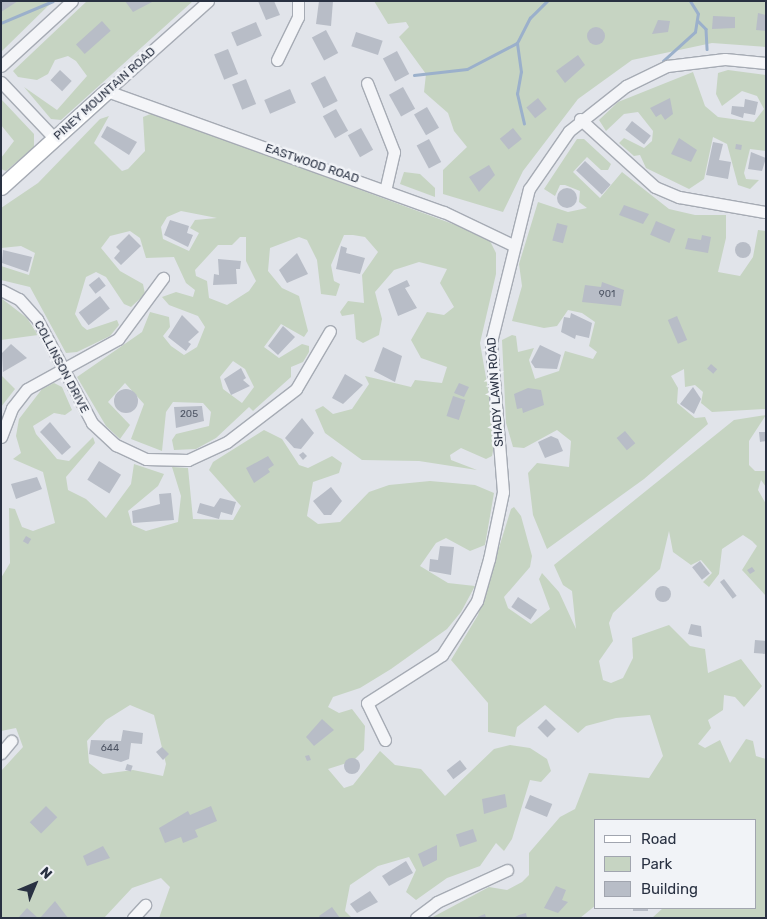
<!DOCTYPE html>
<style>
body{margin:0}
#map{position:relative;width:767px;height:919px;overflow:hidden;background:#e1e4ea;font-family:Rubik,sans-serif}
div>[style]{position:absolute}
.green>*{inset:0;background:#c6d4c2}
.stream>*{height:2.5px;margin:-1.25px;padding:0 1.25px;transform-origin:1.25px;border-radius:1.25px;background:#9bb0cb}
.building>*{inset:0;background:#b8bdc7;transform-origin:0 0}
.round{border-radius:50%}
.roads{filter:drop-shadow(1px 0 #a6abb4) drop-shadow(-1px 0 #a6abb4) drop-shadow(0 1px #a6abb4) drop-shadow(0 -1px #a6abb4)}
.street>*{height:11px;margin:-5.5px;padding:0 5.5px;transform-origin:5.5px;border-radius:5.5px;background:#f4f5f8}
.secondary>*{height:15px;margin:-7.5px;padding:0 7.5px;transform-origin:7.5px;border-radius:7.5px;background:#fff}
span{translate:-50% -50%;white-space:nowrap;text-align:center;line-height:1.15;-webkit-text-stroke:5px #f1f3f7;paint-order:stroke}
.number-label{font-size:10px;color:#4d5463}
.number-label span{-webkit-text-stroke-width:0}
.street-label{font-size:12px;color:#293142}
.frame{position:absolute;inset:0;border:2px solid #293142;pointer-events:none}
.legend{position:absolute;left:594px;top:819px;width:162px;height:90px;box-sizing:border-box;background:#f1f3f7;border:1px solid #a1a5af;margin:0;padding:6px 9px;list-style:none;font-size:15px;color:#293142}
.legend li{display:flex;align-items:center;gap:10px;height:25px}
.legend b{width:25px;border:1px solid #a1a5af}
.north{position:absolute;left:10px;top:859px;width:50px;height:50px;-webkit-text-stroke:4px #f1f3f7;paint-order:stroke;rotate:45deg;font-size:14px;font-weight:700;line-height:20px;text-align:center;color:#293142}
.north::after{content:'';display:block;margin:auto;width:18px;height:22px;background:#293142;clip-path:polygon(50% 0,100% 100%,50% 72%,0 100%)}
</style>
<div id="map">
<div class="green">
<div style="clip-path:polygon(1px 1px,53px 1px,1px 52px)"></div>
<div style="clip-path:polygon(87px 1px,193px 1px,61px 120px,51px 119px,24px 87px,57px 110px,87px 76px,76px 61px,68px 56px,55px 60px,48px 74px,37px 80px,18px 77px,13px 71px)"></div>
<div style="clip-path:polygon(374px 1px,766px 1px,766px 47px,712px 43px,632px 60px,578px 99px,523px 171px,503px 212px,443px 194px,443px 170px,467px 147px,454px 131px,448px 113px,424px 92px,426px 74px,399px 37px,409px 27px,406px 22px,388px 24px)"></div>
<div style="clip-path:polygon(728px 70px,766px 75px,766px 151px,750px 149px,744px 173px,746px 179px,759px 180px,750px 189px,738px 185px,727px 144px,713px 137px,704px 179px,689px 189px,646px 168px,640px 155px,634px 156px,619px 143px,624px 138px,644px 148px,652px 141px,653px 131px,638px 112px,624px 114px,606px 131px,599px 120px,618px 102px,693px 72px,705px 106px,718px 117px,754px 122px,764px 109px,757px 96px,742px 91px,722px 106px,716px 94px,718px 73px)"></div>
<div style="clip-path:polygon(1px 99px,34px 134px,34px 147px,6px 171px,1px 169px,1px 158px,14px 141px,1px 125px)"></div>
<div style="clip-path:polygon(evenodd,153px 113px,488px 237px,496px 253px,496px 274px,480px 343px,496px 435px,492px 456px,486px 459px,461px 448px,450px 455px,451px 460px,477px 470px,419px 461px,362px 460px,325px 433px,315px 410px,323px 406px,333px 414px,352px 409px,369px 384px,365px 376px,411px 387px,415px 380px,442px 383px,447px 367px,421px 358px,411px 340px,427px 312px,444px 315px,454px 307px,440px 283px,447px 269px,419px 262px,394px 270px,375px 292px,382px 319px,379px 335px,363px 343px,356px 339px,354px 314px,342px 316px,340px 312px,348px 301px,364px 303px,362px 275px,378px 252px,365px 237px,353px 235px,344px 235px,331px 265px,334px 281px,340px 284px,336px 296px,321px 294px,317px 260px,307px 240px,299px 237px,270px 248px,268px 271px,282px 288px,299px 296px,308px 331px,304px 337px,281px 324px,264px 347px,279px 358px,302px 344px,309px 346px,309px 352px,303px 362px,291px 367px,291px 377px,253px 411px,249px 407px,216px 438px,196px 449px,174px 450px,172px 440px,176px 434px,209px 426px,211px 412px,203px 403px,173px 402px,166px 412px,162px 451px,131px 439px,144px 404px,125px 383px,108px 402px,130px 425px,120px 439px,106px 426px,77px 377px,142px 332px,150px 312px,169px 317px,170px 327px,163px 336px,171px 346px,184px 355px,197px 347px,205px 327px,198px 316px,169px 305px,162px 297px,176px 292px,193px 297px,195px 290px,186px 283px,174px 257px,146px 258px,140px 238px,130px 231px,110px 236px,101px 248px,120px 271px,143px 284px,145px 294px,131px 307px,124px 304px,106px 277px,96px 272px,86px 277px,75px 314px,82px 326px,87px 330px,117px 320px,119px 325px,110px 336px,77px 352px,66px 353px,30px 287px,1px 280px,1px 266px,29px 275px,35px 253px,21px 246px,1px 248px,1px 208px,38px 183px,100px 119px,109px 116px,94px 143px,122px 171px,128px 169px,145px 151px,143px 117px,153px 113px,181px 211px,217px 218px,195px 220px,190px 228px,199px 233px,189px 251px,163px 239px,161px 227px,167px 217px,181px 211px,153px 113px,240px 237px,246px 237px,246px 261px,256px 281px,249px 291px,227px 305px,209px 298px,207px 281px,196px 276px,195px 270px,218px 245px,232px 245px,240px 237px,153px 113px,233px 361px,245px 369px,254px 387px,242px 403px,223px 389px,220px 377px,233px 361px)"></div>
<div style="clip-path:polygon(577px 139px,584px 139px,611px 164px,608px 170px,601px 170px,587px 157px,573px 172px,600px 198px,622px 172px,669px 209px,695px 215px,726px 215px,726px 238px,718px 272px,740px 276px,753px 257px,758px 230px,766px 231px,766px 409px,712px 412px,701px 403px,703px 392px,695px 385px,685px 387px,684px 369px,671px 376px,678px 388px,677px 403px,695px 418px,705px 417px,708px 424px,644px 479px,547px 549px,533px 515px,528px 473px,537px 463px,569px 467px,571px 441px,557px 430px,524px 448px,513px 447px,506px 423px,502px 340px,512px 335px,516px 336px,518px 352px,534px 348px,529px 360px,535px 379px,559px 371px,565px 351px,593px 359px,597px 352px,589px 346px,595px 322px,582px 313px,568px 310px,557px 326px,544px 328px,512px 321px,522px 286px,519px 264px,538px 202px,568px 212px,587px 208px,579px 202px,580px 191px,565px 185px,560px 185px,555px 196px,544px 189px)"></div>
<div style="clip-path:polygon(404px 172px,420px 174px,435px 188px,435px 197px,400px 184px)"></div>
<div style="clip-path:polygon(1px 298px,27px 318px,38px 335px,1px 340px)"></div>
<div style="clip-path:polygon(1px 375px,15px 389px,1px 407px)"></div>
<div style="clip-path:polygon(evenodd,54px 383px,62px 387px,72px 410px,65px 415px,54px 413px,33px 426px,36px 434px,57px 459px,69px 461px,93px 437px,95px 443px,66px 477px,68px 490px,86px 499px,106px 518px,131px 484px,134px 464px,164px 474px,158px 486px,128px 511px,132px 525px,146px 531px,178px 522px,181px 496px,172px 467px,188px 468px,193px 519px,233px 520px,241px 506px,209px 470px,213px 462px,264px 430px,282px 439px,299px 465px,308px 468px,332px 456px,342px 463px,339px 473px,313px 482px,307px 516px,318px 524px,340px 522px,369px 492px,389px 485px,430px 481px,475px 485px,494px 493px,485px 545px,470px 551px,446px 538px,436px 543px,420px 566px,448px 583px,475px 586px,461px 612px,447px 629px,391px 669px,360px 688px,333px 697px,328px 707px,339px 713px,352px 709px,365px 726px,364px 750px,353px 761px,328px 769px,344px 788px,353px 785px,380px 751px,395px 765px,421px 769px,445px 796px,494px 749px,510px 745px,530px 748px,547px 759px,551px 771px,541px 782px,530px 780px,512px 839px,504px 851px,496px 843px,480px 866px,447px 878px,416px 900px,406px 892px,416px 870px,409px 857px,378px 866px,350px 885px,345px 911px,352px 918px,159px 918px,170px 887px,161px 878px,132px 888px,104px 918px,1px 918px,1px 771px,23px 747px,16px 728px,1px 731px,1px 578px,10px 563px,9px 508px,15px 509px,22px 527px,33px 531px,55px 523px,43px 472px,13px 459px,21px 453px,16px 436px,19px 419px,42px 389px,54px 383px,130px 705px,154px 715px,166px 764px,163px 776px,133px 770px,103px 774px,89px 763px,87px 741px,106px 720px,130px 705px)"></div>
<div style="clip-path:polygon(766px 415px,749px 441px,749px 465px,755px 471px,766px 471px,766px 487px,761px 480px,758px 490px,766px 504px,766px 596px,742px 570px,757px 546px,752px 541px,743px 535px,722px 549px,719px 574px,709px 587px,703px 582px,712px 573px,701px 560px,691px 565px,673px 552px,669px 531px,660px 569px,613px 613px,609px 623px,613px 641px,599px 661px,603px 680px,611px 683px,623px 678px,633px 658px,632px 638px,669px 625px,690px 646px,705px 649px,708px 673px,741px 659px,762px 686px,744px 707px,735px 697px,724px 695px,723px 710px,708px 720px,711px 728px,698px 744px,705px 748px,720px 740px,730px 763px,746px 739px,753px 741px,756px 756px,766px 759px,766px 918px,652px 918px,663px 908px,756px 908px,756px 820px,596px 820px,596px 905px,580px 918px,431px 918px,489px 887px,507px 890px,522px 882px,529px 875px,529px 853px,560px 817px,575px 809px,589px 773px,649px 778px,663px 756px,650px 715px,616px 718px,586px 726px,578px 733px,545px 705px,517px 727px,515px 737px,488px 732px,488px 703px,451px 660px,478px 615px,511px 509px,514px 507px,521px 516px,532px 556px,530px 567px,504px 597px,508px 608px,531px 624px,550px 609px,539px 579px,542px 573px,559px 592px,576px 629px,572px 591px,563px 585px,554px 565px,734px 420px)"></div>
</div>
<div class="stream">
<div style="left:698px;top:21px;width:11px;rotate:45deg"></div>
<div style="left:706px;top:29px;width:20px;rotate:87deg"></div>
<div style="left:1px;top:23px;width:56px;rotate:-22.9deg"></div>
<div style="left:663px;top:61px;width:43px;rotate:-42.2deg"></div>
<div style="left:695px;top:32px;width:18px;rotate:-81deg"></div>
<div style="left:698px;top:14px;width:15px;rotate:-122deg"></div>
<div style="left:414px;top:75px;width:53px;rotate:-6.5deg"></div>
<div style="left:467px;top:69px;width:56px;rotate:-27.5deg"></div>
<div style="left:524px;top:124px;width:31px;rotate:-103deg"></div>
<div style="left:517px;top:94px;width:22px;rotate:-80deg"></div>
<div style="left:521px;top:72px;width:29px;rotate:-98deg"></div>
<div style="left:517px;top:43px;width:28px;rotate:-63deg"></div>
<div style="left:530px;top:18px;width:24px;rotate:-45deg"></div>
</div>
<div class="building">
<div style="clip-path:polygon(1px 1px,18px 1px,1px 12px)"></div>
<div style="clip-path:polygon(125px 1px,154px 1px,133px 12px)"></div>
<div style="clip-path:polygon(258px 1px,274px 1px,280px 15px,266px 20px)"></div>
<div style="clip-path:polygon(319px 1px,333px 1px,331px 26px,316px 24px)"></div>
<div style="clip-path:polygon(758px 13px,766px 15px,766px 31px,756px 30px)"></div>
<div style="clip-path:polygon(713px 16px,735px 17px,735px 28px,712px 29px)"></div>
<div style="clip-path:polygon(658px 20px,670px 21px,668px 32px,652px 34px)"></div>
<div style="left:102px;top:21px;width:13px;height:35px;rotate:48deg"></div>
<div style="left:256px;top:22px;width:15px;height:27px;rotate:67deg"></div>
<div class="round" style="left:587px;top:27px;width:18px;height:18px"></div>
<div style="left:326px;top:30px;width:26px;height:16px;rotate:62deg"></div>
<div style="left:356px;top:32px;width:28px;height:15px;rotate:18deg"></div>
<div style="left:228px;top:49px;width:27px;height:15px;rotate:68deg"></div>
<div style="left:397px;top:51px;width:26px;height:16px;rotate:62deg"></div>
<div style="clip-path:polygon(578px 55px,585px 65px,565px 83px,556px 71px)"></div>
<div style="left:60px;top:70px;width:16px;height:14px;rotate:43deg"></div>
<div style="left:325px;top:76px;width:28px;height:16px;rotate:63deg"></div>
<div style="left:246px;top:79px;width:27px;height:15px;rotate:68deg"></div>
<div style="left:403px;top:87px;width:25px;height:16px;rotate:61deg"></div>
<div style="left:290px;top:89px;width:15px;height:28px;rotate:67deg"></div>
<div style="left:538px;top:98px;width:14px;height:15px;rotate:51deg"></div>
<div style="clip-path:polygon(670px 98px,673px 114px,665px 120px,661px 114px,656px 117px,650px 108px)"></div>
<div style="clip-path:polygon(745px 99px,758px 102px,755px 115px,744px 113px,743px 118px,731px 114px,732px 106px,744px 107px)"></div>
<div style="left:427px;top:107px;width:24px;height:15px;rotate:60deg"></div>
<div style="left:336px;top:109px;width:25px;height:15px;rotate:61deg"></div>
<div style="left:632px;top:121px;width:24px;height:11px;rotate:38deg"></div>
<div style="clip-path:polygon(107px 126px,137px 142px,129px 155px,101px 137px)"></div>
<div style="left:361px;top:128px;width:25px;height:15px;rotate:61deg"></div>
<div style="left:513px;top:128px;width:14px;height:17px;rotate:51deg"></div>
<div style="clip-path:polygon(679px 138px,697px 150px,691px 162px,671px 154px)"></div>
<div style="left:429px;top:139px;width:26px;height:14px;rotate:62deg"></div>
<div style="clip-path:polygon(713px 142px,723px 144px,719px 160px,731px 162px,728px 179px,706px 175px)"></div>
<div style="left:736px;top:144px;width:6px;height:5px;rotate:9deg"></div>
<div style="clip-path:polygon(751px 152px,766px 158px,762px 171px,748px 169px)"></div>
<div style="left:585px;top:161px;width:35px;height:13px;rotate:43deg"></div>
<div style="clip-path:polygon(489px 165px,495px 175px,479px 192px,469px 177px)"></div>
<div class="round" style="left:557px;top:188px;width:20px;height:20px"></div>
<div style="clip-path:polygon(624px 205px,649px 214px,643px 224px,619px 215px)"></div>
<div style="clip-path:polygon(170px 220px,189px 226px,187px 233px,193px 235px,188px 247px,164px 235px)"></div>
<div style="left:656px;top:221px;width:21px;height:15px;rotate:23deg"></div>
<div style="left:557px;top:223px;width:11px;height:18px;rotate:15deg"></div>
<div style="clip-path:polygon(129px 234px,141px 246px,121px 265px,114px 258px,120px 251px,116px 247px)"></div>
<div style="clip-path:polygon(702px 235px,711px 237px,708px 253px,685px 249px,688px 238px,701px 240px)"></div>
<div class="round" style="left:735px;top:242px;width:16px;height:16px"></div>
<div style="clip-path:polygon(341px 246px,347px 248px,346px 253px,365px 258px,360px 274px,336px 269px)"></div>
<div style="clip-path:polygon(3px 250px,32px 257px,28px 272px,2px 263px)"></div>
<div style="clip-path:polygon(297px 253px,308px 274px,287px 283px,279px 270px)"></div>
<div style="clip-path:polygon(218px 259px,241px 261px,240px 269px,236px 269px,237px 284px,213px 285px,214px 274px,219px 275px)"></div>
<div style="left:99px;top:277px;width:11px;height:13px;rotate:52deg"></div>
<div style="clip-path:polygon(407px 280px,410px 286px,405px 288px,417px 308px,398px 316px,388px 289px)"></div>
<div style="clip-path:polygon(602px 282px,624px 290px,621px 306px,582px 302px,585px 285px,601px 287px)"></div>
<div style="left:100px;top:296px;width:16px;height:27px;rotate:52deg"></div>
<div style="clip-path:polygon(571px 313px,592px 323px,589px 338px,576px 335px,575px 339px,561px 332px,564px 317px,570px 318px)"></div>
<div style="clip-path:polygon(182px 315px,199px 332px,188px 342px,191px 344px,186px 351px,168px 337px)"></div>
<div style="left:677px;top:316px;width:26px;height:10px;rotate:67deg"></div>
<div style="clip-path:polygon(283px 326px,295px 337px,278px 355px,268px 346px)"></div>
<div style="clip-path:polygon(11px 344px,27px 358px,3px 372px,2px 353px)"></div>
<div style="clip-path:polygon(540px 345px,561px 355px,557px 369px,535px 368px,531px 362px)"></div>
<div style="clip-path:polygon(383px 347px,402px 356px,395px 382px,374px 371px)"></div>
<div style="left:711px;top:364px;width:8px;height:6px;rotate:40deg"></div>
<div style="clip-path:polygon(241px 368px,246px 378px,243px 380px,250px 386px,231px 395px,224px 379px)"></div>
<div style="clip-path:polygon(345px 374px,363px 385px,343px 404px,332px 398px)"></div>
<div style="clip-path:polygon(459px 383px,469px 387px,464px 397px,454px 393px)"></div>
<div style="clip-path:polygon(693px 387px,701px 399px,694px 414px,680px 404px)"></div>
<div style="clip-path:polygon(528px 388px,541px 390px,544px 405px,523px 413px,522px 408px,517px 409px,514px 394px)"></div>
<div class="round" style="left:114px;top:389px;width:24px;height:24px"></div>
<div style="left:453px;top:396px;width:13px;height:21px;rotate:18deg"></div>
<div style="clip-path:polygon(202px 406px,204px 421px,176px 428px,174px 407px)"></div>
<div style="clip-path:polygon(302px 418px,314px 433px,301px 449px,294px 448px,285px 438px)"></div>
<div style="clip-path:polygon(50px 422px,71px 447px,62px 455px,40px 432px)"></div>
<div style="left:625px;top:431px;width:16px;height:11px;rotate:50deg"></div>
<div style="clip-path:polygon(759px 432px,766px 432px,766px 441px,760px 442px)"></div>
<div style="clip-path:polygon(551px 436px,558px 439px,563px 451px,545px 458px,538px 442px)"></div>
<div style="clip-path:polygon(303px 452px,307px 456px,303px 460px,299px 455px)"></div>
<div style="clip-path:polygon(268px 456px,274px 465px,268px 469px,270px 472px,254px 483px,246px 468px)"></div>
<div style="left:99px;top:461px;width:26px;height:22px;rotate:32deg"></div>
<div style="clip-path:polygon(37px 477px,42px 489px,16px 499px,11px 484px)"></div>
<div style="clip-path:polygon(331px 487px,342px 501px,331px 515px,324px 515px,313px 501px)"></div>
<div style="clip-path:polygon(171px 493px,174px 520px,133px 523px,132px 511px,160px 504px,159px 494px)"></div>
<div style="clip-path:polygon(220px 498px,236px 502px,232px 515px,221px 512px,219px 519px,197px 513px,200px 503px,214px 507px)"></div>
<div style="left:26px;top:536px;width:6px;height:6px;rotate:31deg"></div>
<div style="clip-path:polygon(440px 546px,454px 547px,451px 575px,429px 571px,430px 559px,438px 560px)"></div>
<div style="left:700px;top:561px;width:16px;height:10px;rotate:52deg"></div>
<div style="clip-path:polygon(752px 567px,755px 571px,750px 574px,747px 570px)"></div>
<div style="left:724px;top:579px;width:21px;height:5px;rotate:53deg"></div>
<div class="round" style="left:655px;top:586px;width:16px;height:16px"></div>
<div style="left:518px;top:597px;width:23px;height:12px;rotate:34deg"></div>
<div style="clip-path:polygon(691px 624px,701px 626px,702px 637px,688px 634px)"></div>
<div style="left:755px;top:640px;width:11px;height:13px;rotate:5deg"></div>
<div style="clip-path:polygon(322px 719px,334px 730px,314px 746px,306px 737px)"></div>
<div style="left:546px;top:719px;width:14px;height:12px;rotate:45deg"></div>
<div style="clip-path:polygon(123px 730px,143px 733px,142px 744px,131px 743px,129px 759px,121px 762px,89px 754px,91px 740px,121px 741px)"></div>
<div style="clip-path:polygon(162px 747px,169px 754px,163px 760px,156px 752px)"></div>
<div style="clip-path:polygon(309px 755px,311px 760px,307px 761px,305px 756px)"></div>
<div class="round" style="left:344px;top:758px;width:16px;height:16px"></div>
<div style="left:460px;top:760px;width:11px;height:17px;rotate:52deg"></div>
<div style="left:127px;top:764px;width:6px;height:6px;rotate:18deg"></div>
<div style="clip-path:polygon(505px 794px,507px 807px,484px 814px,482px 799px)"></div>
<div style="left:530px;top:795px;width:24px;height:14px;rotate:22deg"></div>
<div style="left:46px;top:806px;width:16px;height:23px;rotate:45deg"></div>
<div style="clip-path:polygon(211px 806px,217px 821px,195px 830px,198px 837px,183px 843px,181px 837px,165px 843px,159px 828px,188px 811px,190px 815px)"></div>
<div style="left:473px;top:829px;width:13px;height:18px;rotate:72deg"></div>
<div style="clip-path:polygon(437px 845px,437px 860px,423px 867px,418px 854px)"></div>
<div style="clip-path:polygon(103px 846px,110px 858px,87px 866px,83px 856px)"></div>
<div style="clip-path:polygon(406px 861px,413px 873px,389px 886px,382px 876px)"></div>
<div style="clip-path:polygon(556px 886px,566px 890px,562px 900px,568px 902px,558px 913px,544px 908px)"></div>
<div style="clip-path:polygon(370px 891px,378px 902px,357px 913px,350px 904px)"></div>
<div style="clip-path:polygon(55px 901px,68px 918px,40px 918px)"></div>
<div style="clip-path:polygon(332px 907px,340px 918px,320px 918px,319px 916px)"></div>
<div style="clip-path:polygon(27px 908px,38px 918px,18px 918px)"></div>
<div style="left:633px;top:908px;width:15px;height:3px"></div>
<div style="clip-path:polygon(526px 913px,527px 918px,513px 918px,519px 915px)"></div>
<div style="clip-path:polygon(485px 914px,486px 918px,475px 918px)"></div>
</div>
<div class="roads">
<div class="street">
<div style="left:208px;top:1px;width:135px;rotate:138.3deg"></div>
<div style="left:107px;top:91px;width:358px;rotate:19.8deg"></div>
<div style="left:444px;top:212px;width:76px;rotate:25.6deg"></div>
<div style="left:277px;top:60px;width:48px;rotate:-64deg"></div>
<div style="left:298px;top:17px;width:16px;rotate:-90deg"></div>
<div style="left:1px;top:66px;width:96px;rotate:-42.5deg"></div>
<div style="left:1px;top:82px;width:79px;rotate:46.5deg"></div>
<div style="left:367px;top:83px;width:74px;rotate:68.6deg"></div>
<div style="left:394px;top:152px;width:39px;rotate:103deg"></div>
<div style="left:580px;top:119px;width:101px;rotate:42.2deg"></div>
<div style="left:655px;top:187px;width:26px;rotate:23deg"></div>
<div style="left:679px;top:197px;width:87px;rotate:9.9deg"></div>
<div style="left:1px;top:290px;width:20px;rotate:27deg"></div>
<div style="left:19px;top:299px;width:27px;rotate:48deg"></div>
<div style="left:37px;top:319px;width:118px;rotate:62.1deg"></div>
<div style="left:92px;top:423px;width:33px;rotate:43deg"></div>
<div style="left:116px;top:445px;width:33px;rotate:25deg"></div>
<div style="left:146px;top:459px;width:42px;rotate:1.4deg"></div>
<div style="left:188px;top:460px;width:43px;rotate:-24.8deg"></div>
<div style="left:227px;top:442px;width:87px;rotate:-37.5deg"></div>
<div style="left:296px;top:389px;width:67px;rotate:-59.6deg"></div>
<div style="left:1px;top:437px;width:31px;rotate:-69deg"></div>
<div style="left:12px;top:408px;width:24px;rotate:-52deg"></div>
<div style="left:27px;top:389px;width:104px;rotate:-28.8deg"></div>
<div style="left:118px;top:339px;width:76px;rotate:-53.6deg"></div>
<div style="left:385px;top:740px;width:41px;rotate:-115.9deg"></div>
<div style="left:367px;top:703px;width:89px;rotate:-32.6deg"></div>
<div style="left:442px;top:655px;width:64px;rotate:-57.1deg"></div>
<div style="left:477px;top:601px;width:44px;rotate:-74.1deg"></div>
<div style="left:489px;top:559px;width:68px;rotate:-78.2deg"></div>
<div style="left:503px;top:492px;width:150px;rotate:-94.6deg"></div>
<div style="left:491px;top:342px;width:158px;rotate:-76.1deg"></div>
<div style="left:529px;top:189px;width:70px;rotate:-55.4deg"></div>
<div style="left:569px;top:131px;width:73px;rotate:-38.3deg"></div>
<div style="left:626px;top:86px;width:46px;rotate:-26deg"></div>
<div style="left:667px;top:66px;width:58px;rotate:-6.9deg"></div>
<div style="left:725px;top:59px;width:41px;rotate:5.6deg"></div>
<div style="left:1px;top:753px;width:16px;rotate:-50deg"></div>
<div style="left:133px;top:918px;width:18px;rotate:-47deg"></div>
<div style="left:416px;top:918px;width:26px;rotate:-37deg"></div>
<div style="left:437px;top:902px;width:77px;rotate:-24.6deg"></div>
</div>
<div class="secondary">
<div style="left:1px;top:187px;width:143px;rotate:-42.2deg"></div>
</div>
</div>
<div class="number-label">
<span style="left:607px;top:295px">901</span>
<span style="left:189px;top:415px">205</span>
<span style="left:110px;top:749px">644</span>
</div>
<div class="street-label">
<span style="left:105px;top:94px;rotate:-42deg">PINEY MOUNTAIN ROAD</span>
<span style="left:312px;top:164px;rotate:19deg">EASTWOOD ROAD</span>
<span style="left:61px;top:367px;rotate:62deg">COLLINSON DRIVE</span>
<span style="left:496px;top:392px;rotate:-94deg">SHADY LAWN ROAD</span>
</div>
<div class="frame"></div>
<ul class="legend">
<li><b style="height:6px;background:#fff"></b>Road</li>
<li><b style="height:14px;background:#c6d4c2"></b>Park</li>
<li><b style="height:14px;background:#b8bdc7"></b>Building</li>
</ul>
<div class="north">N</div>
</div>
